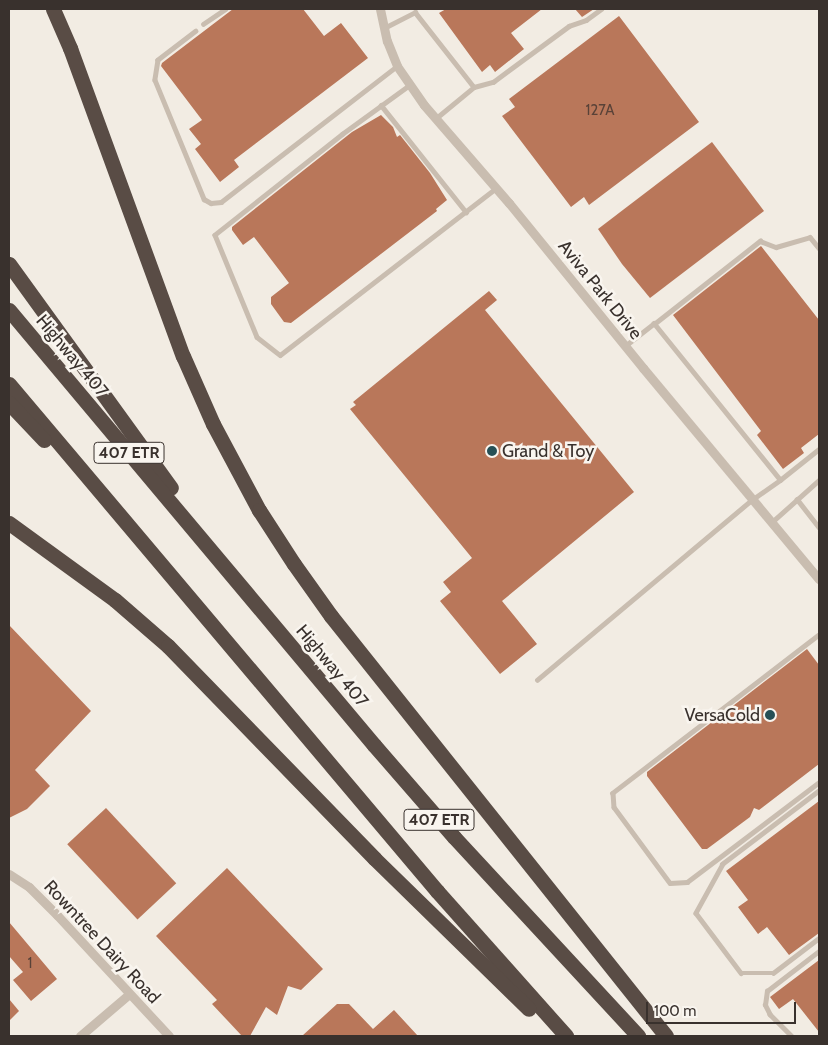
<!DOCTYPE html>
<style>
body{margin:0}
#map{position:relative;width:828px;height:1045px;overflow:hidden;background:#f2ece3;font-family:Cabin,sans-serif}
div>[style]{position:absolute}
.building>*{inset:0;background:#b9775a;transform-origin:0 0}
.service>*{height:4.5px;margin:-2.25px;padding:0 2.25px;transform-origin:2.25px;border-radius:2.25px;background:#c9bdb0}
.minor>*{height:9px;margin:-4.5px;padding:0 4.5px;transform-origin:4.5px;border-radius:4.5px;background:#c9bdb0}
.motorway>*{height:15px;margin:-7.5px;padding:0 7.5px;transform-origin:7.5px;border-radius:7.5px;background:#594c45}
.dots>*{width:14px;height:14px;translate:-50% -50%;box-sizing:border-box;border:2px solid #f9f5ef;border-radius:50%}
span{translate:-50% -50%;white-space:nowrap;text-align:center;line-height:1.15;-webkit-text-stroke:5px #f9f5ef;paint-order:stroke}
.number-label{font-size:15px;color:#594238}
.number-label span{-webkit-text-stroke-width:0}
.shield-label span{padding:1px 4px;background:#f9f5ef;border:1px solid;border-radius:4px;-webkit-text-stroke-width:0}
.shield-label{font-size:16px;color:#39312d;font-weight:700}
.street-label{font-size:18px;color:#39312d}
.poi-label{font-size:18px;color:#39312d}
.left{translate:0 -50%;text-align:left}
.right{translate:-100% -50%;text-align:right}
.frame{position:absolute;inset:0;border:10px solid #39312d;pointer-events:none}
.scale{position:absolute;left:646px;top:1002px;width:150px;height:22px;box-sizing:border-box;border:2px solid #39312d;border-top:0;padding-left:6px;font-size:15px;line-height:18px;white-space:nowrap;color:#39312d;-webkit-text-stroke:4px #f9f5ef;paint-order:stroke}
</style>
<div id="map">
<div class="building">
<div style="clip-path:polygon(233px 9px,303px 9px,324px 36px,341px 23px,368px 58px,234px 160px,239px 167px,220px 182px,195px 149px,201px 144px,189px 129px,202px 120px,161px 66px,162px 63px)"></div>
<div style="clip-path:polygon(446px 9px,542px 9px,511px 33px,524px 49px,495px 72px,490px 65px,482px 72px,439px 13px)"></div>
<div style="clip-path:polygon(575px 9px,594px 9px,582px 17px)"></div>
<div style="clip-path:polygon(619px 16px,699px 122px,589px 205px,584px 197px,571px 207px,502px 116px,515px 107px,509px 99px)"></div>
<div style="clip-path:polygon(381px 115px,393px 127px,397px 137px,400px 135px,430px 173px,447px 200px,436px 209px,437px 211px,291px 323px,284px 322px,271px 304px,271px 297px,289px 283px,254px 237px,243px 245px,232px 230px,232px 227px,352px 132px)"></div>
<div style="clip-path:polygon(712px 142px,764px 211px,650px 298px,622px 264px,598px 229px)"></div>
<div style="clip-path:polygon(761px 246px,819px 320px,819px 434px,801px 448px,804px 453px,783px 469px,757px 435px,761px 431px,673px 315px)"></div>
<div style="clip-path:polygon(489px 291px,497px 300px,485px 310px,634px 492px,502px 601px,537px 644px,500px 674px,440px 601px,451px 592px,443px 582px,472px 558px,350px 409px,356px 405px,353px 402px)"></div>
<div style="clip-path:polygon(9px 625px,91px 711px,35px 770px,50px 786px,27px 809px,9px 818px)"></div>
<div style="clip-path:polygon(807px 649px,819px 665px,819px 764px,759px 810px,754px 808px,750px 817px,707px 849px,702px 849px,647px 776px,647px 772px)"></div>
<div style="clip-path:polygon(819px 801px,819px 933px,789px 955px,767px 927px,758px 934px,738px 907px,748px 900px,726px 871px)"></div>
<div style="left:106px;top:808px;width:103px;height:53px;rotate:47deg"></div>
<div style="clip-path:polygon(227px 868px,323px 969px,301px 990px,288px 986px,277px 1015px,266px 1007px,250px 1036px,242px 1036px,212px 1004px,217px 1000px,156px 936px)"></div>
<div style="clip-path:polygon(9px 922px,57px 979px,31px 1001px,13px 980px,23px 972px,9px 956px)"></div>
<div style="clip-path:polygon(819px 960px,819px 1032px,793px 999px,779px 1009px,770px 997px)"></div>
<div style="clip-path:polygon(9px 999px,19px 1011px,9px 1021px)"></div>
<div style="clip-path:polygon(337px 1004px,349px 1004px,373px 1029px,394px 1010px,418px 1036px,302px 1036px)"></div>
</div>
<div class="service">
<div style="left:203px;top:24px;width:27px;rotate:-34deg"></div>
<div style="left:384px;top:28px;width:35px;rotate:-27deg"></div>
<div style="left:415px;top:12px;width:95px;rotate:51.8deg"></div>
<div style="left:196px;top:31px;width:48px;rotate:142.7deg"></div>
<div style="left:158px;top:60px;width:20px;rotate:99deg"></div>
<div style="left:155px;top:80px;width:129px;rotate:67.6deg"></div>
<div style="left:204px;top:199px;width:8px;rotate:30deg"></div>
<div style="left:211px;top:203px;width:10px;rotate:-6deg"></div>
<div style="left:221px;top:202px;width:222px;rotate:-37.7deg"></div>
<div style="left:409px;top:86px;width:82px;rotate:144deg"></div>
<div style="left:343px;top:134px;width:163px;rotate:141.7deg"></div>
<div style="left:215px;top:235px;width:110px;rotate:67.6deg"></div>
<div style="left:257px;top:337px;width:29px;rotate:38deg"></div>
<div style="left:280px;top:355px;width:273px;rotate:-37.7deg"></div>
<div style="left:381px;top:105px;width:137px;rotate:51.5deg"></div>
<div style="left:435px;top:119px;width:50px;rotate:-39.4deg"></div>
<div style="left:474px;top:87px;width:20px;rotate:-15deg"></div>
<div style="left:493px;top:82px;width:94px;rotate:-36.4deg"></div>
<div style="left:569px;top:26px;width:18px;rotate:-19deg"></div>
<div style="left:586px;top:20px;width:19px;rotate:-36deg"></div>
<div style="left:654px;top:324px;width:135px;rotate:-38.1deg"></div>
<div style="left:760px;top:241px;width:17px;rotate:21deg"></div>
<div style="left:776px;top:247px;width:35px;rotate:-16deg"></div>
<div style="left:810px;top:237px;width:14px;rotate:51deg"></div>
<div style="left:780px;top:480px;width:50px;rotate:-38.5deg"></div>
<div style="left:797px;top:499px;width:36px;rotate:52deg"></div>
<div style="left:772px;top:522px;width:63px;rotate:-41.8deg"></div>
<div style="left:819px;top:635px;width:260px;rotate:142.5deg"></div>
<div style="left:613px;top:793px;width:14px;rotate:86deg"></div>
<div style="left:614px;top:807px;width:94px;rotate:53.6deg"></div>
<div style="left:670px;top:883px;width:17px;rotate:-3deg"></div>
<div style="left:687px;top:882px;width:166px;rotate:-37.1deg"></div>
<div style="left:537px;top:680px;width:282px;rotate:-40deg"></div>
<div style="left:753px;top:499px;width:33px;rotate:-35deg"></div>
<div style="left:780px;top:480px;width:201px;rotate:-128.9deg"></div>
<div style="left:654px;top:324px;width:36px;rotate:142deg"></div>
<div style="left:819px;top:791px;width:121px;rotate:142.8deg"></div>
<div style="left:723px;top:864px;width:56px;rotate:118.9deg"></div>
<div style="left:696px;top:913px;width:75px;rotate:53.1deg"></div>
<div style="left:741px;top:973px;width:32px"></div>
<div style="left:773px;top:973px;width:58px;rotate:-37.3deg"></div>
<div style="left:791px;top:1036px;width:30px;rotate:-135deg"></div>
<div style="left:770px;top:1015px;width:11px;rotate:-117deg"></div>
<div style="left:765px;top:1005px;width:14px;rotate:-82deg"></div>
<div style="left:767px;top:991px;width:66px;rotate:-37.6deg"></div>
</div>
<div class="minor">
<div style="left:380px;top:9px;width:33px;rotate:78deg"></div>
<div style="left:387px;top:41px;width:27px;rotate:68deg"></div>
<div style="left:397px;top:66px;width:47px;rotate:55.3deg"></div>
<div style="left:424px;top:105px;width:130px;rotate:49.1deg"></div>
<div style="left:509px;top:203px;width:213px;rotate:50.9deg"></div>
<div style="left:643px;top:368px;width:275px;rotate:50.2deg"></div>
<div style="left:9px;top:874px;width:24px;rotate:33deg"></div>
<div style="left:29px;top:887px;width:40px;rotate:45deg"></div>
<div style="left:57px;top:915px;width:165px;rotate:47.2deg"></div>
<div style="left:80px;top:1036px;width:63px;rotate:-40.5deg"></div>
</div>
<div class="motorway">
<div style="left:53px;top:9px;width:43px;rotate:66.4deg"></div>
<div style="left:70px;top:48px;width:328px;rotate:69.9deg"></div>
<div style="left:183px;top:356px;width:74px;rotate:66.2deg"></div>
<div style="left:213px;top:424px;width:98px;rotate:61.9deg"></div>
<div style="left:259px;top:510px;width:64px;rotate:57.1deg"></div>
<div style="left:294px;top:564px;width:64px;rotate:54.6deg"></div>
<div style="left:331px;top:616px;width:537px;rotate:51.42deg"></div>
<div style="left:9px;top:264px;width:276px;rotate:54.1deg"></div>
<div style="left:9px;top:310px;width:568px;rotate:50deg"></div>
<div style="left:374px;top:745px;width:122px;rotate:49deg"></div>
<div style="left:454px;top:837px;width:271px;rotate:47.2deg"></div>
<div style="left:9px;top:384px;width:664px;rotate:49.83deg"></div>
<div style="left:437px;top:891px;width:194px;rotate:48.3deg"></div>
<div style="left:9px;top:403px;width:51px;rotate:46.6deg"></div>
<div style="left:9px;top:523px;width:131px;rotate:36deg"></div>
<div style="left:115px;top:600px;width:70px;rotate:41deg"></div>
<div style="left:168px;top:646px;width:296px;rotate:45.8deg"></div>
<div style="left:374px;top:858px;width:216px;rotate:44.3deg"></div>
</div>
<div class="dots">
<div style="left:492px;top:451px;background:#265056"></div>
<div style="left:770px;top:715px;background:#265056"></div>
</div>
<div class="number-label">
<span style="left:600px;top:111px">127A</span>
<span style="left:30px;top:964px">1</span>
</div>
<div class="shield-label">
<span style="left:129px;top:453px">407 ETR</span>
<span style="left:439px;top:820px">407 ETR</span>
</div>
<div class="street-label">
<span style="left:600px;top:290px;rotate:51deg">Aviva Park Drive</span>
<span style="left:72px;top:356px;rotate:50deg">Highway 407</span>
<span style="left:332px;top:666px;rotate:50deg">Highway 407</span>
<span style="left:102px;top:942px;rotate:47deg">Rowntree Dairy Road</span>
</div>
<div class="poi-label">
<span class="left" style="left:502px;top:451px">Grand &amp; Toy</span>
<span class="right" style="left:760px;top:715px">VersaCold</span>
</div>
<div class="frame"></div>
<div class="scale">100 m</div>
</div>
